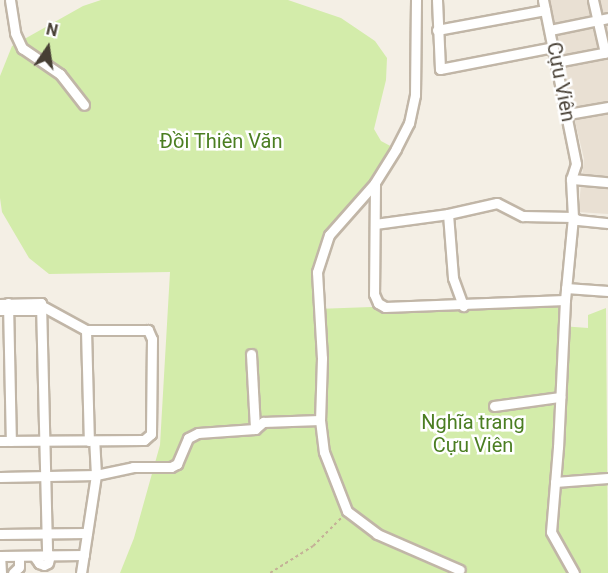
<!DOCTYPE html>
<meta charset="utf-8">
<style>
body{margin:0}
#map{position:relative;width:608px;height:573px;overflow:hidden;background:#f4efe5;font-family:Roboto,sans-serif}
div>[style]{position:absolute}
.residential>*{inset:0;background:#e9e0d3}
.green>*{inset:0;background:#d3ecaa}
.path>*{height:1.5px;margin-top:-0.75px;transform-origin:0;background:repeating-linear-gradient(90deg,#c4b197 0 3px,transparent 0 6px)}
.roads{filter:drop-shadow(2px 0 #c1b6a7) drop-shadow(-2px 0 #c1b6a7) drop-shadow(0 2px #c1b6a7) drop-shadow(0 -2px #c1b6a7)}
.minor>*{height:9px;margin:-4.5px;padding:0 4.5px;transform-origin:4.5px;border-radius:4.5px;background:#fff}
span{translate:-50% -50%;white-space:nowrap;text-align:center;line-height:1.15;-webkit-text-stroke:5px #fff;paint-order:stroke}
.street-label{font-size:20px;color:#473f34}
.park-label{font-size:20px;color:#4b7e22}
.north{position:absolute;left:18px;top:18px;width:60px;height:60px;-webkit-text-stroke:4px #fff;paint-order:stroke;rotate:13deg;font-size:16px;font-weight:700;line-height:24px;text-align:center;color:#473f34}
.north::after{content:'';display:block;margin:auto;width:21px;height:27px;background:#473f34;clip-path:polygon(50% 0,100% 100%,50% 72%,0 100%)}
</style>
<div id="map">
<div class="residential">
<div style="clip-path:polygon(546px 0,608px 0,608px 214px,578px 212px,584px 159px)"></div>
</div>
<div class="green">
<div style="clip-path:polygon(101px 0,288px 0,341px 18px,375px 41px,387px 58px,386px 80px,374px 129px,381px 141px,396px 149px,327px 236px,316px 309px,562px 300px,561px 326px,588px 328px,588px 315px,606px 308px,608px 573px,120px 573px,134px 538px,160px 445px,170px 272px,49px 274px,29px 258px,2px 212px,0 198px,0 76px,12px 46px,83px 6px)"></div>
</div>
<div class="path">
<div style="left:270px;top:573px;width:51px;rotate:-32.1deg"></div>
<div style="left:313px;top:546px;width:41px;rotate:-45deg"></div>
</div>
<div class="roads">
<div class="minor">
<div style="left:10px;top:0;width:33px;rotate:81deg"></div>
<div style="left:15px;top:33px;width:17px;rotate:65deg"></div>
<div style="left:22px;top:48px;width:46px;rotate:34.4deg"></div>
<div style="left:60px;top:74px;width:39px;rotate:52deg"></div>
<div style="left:416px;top:0;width:95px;rotate:90.6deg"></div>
<div style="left:415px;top:95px;width:29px;rotate:102deg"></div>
<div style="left:409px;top:123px;width:29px;rotate:117deg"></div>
<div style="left:396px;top:149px;width:40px;rotate:122deg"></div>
<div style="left:375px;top:183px;width:69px;rotate:131.5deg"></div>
<div style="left:329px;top:235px;width:39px;rotate:108deg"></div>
<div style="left:317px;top:272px;width:86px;rotate:86.7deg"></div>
<div style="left:322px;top:358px;width:62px;rotate:91.8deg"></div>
<div style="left:320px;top:420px;width:32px;rotate:83deg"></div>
<div style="left:324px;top:452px;width:63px;rotate:68.7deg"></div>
<div style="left:347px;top:511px;width:38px;rotate:37deg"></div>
<div style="left:377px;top:534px;width:90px;rotate:23.4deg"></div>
<div style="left:437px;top:0;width:69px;rotate:87.5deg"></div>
<div style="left:440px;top:69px;width:115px;rotate:-11deg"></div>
<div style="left:543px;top:0;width:167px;rotate:78.6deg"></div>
<div style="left:576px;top:164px;width:16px;rotate:108deg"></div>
<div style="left:571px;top:179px;width:38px;rotate:87deg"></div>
<div style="left:573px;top:217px;width:83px;rotate:95.5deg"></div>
<div style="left:565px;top:300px;width:147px;rotate:92.7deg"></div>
<div style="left:558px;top:447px;width:85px;rotate:94.7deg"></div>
<div style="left:551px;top:532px;width:47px;rotate:60.7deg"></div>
<div style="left:593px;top:0;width:54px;rotate:77.2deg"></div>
<div style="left:437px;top:30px;width:110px;rotate:-10.5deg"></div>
<div style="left:550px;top:30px;width:59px;rotate:-11.7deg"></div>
<div style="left:556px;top:62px;width:53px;rotate:-10.9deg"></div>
<div style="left:568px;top:114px;width:41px;rotate:-9.9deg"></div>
<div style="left:571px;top:179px;width:37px;rotate:5deg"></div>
<div style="left:375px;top:183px;width:111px;rotate:90.5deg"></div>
<div style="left:374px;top:294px;width:10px;rotate:66deg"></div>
<div style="left:378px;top:303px;width:8px;rotate:30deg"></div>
<div style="left:385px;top:307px;width:180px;rotate:-2.2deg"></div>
<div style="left:448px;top:214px;width:64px;rotate:85.5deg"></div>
<div style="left:453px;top:278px;width:30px;rotate:70deg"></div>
<div style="left:375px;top:224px;width:74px;rotate:-7.8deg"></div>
<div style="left:448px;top:214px;width:50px;rotate:-12.7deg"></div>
<div style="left:497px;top:203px;width:29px;rotate:27deg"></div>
<div style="left:523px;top:216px;width:50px;rotate:1.1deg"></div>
<div style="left:573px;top:217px;width:6px;rotate:31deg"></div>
<div style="left:578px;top:220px;width:30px;rotate:6deg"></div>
<div style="left:566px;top:288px;width:42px;rotate:4.1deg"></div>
<div style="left:8px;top:303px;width:138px;rotate:88.8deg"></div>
<div style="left:0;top:304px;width:41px;rotate:-1.4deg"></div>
<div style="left:41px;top:303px;width:252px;rotate:88.6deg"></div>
<div style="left:0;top:310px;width:42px"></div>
<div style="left:86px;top:330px;width:111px;rotate:88.5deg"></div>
<div style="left:251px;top:354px;width:75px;rotate:86.9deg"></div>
<div style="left:494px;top:406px;width:67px;rotate:-7.8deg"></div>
<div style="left:0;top:441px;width:144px;rotate:-0.4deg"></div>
<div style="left:144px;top:440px;width:9px;rotate:-41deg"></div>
<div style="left:151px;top:434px;width:95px;rotate:-89.4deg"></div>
<div style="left:152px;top:339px;width:10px;rotate:-114deg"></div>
<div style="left:148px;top:330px;width:62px;rotate:180deg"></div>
<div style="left:86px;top:330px;width:50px;rotate:-151.4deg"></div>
<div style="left:0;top:477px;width:96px;rotate:-1.2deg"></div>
<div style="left:96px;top:475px;width:38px;rotate:-12deg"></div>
<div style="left:133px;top:467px;width:38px"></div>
<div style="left:171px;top:467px;width:7px;rotate:-27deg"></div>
<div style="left:177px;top:464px;width:28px;rotate:-67deg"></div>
<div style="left:188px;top:438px;width:11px;rotate:-27deg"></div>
<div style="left:198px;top:433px;width:57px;rotate:-4deg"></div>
<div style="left:255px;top:429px;width:11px;rotate:-41deg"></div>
<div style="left:263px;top:422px;width:57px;rotate:-2deg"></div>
<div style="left:555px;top:482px;width:53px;rotate:-4.3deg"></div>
<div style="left:0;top:534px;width:87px;rotate:-0.7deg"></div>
<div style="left:34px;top:556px;width:9px;rotate:54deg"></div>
<div style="left:39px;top:563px;width:5px;rotate:22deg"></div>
<div style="left:44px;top:565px;width:4px;rotate:-27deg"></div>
<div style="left:48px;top:563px;width:8px;rotate:-76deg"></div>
<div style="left:1px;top:573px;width:17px;rotate:-93deg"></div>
<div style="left:0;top:556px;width:84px;rotate:-0.7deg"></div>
<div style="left:13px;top:573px;width:8px;rotate:-45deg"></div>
<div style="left:19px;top:567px;width:11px;rotate:-90deg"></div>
<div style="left:81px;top:573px;width:99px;rotate:-81.3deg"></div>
<div style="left:96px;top:475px;width:34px;rotate:-93deg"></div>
</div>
</div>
<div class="street-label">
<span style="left:561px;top:82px;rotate:79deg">Cựu Viên</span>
</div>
<div class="park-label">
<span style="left:221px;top:141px">Đồi Thiên Văn</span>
<span style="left:473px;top:434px">Nghĩa trang<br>Cựu Viên</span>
</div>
<div class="north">N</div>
</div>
